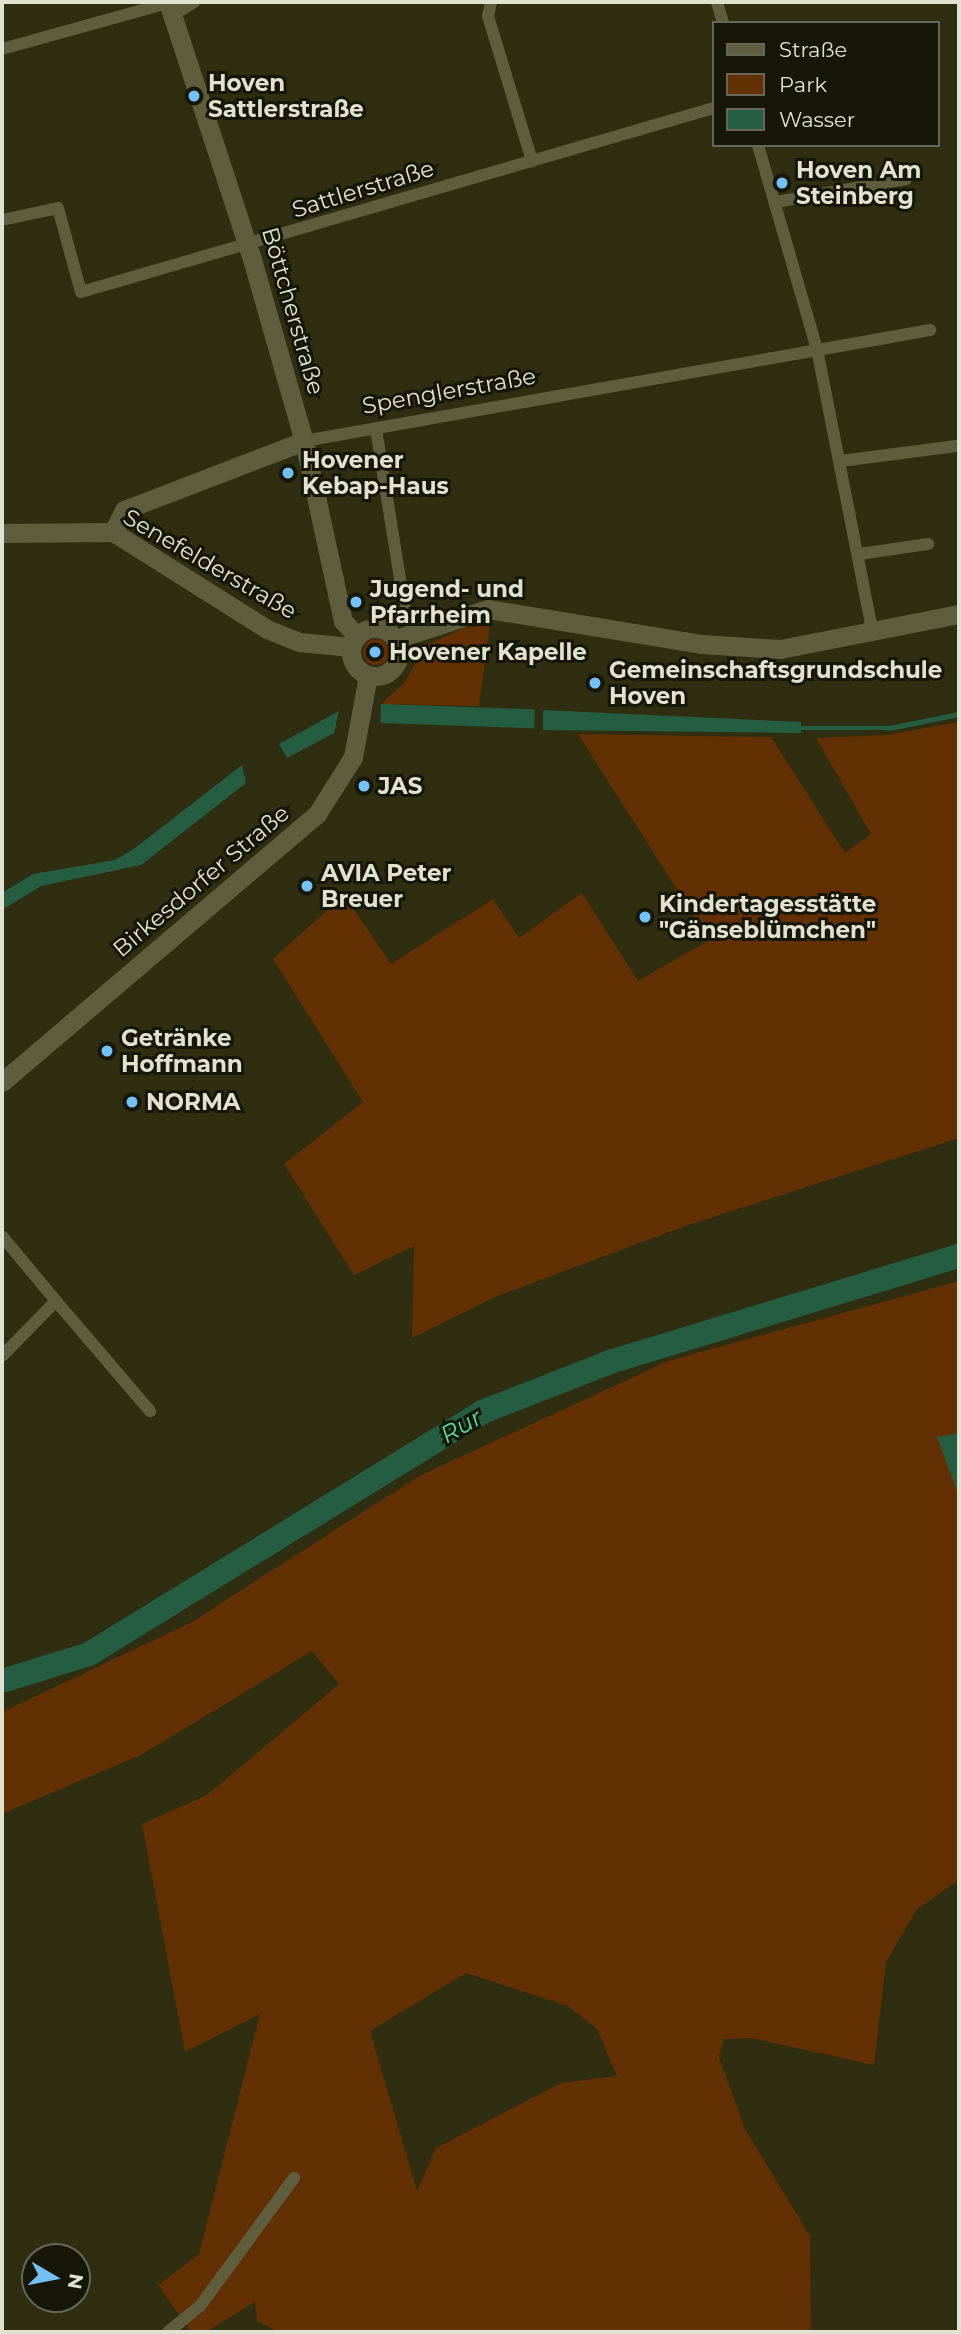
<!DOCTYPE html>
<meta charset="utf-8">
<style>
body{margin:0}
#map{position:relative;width:961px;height:2334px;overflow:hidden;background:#2f2e10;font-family:Montserrat,sans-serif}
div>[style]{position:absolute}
.green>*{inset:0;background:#633004}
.round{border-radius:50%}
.water>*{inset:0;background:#245d42;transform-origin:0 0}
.stream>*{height:4.5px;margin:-2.25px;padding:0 2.25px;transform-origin:2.25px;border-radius:2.25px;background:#245d42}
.river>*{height:24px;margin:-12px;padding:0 12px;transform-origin:12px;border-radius:12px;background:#245d42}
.minor>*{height:12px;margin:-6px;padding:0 6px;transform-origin:6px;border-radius:6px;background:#5e5e3e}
.secondary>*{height:19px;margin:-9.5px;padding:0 9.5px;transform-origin:9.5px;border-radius:9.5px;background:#5e5e3e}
.secondary>.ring{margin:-9.5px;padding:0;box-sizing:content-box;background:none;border:19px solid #5e5e3e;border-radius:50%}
.dots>*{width:19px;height:19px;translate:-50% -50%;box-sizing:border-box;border:4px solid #161609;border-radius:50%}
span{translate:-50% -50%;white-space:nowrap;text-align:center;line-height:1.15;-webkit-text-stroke:6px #161609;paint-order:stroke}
.poi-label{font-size:23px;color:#e1e1cf;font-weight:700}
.left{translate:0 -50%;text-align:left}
.street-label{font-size:23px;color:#e1e1cf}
.water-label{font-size:24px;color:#4dde9e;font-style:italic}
.frame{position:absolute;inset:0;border:4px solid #e1e1cf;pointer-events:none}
.legend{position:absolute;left:712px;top:21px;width:228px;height:126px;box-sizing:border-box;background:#161609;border:2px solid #676758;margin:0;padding:9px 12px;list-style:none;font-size:21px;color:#e1e1cf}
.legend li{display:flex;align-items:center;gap:14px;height:35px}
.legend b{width:35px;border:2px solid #676758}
.north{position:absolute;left:21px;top:2243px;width:70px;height:70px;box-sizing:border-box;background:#161609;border:2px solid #676758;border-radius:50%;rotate:100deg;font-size:19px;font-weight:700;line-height:28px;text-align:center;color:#e1e1cf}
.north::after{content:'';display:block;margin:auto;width:24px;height:32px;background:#73c1f6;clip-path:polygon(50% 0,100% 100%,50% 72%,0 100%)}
</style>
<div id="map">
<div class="green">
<div style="clip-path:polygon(490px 625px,479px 706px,381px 704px,405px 682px,425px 646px,463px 628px)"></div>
<div class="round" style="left:363px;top:639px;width:26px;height:26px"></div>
<div style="clip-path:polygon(959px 722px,959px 1138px,685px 1226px,495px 1297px,412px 1338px,414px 1246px,354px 1275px,284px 1164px,363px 1102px,273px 959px,344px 895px,391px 964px,493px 899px,519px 938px,582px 893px,638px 981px,709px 940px,578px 734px,771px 737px,845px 853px,871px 834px,816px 738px,886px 735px)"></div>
<div style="clip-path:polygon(evenodd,959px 1281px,959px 1880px,917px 1909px,886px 1962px,874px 2065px,751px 2038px,724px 2039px,719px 2057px,745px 2129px,810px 2236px,811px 2332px,278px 2332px,257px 2321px,255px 2302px,206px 2332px,191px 2332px,158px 2285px,199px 2254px,260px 2014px,185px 2052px,142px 1824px,207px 1795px,339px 1684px,312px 1651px,143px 1754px,2px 1814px,2px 1712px,192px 1622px,419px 1476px,668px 1361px,959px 1281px,466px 1973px,568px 2006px,597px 2029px,617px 2076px,561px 2083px,436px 2148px,417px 2191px,370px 2031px,466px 1973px)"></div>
</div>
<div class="water">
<div style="left:381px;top:704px;width:154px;height:19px;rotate:2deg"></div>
<div style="clip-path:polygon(543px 710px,801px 722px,801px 733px,543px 730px)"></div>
<div style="clip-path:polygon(339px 711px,334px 733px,287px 758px,279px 744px)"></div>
<div style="clip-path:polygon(242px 765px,246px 783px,141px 865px,41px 886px,2px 910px,2px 893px,33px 874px,115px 860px,135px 848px)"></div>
<div style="clip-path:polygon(959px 1433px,959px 1496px,937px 1437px)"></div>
</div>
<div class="stream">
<div style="left:795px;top:728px;width:94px"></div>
<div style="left:889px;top:728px;width:71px;rotate:-11.3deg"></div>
</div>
<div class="river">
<div style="left:2px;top:1681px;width:91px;rotate:-17.2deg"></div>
<div style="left:89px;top:1654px;width:462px;rotate:-31.6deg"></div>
<div style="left:482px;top:1412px;width:141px;rotate:-21.3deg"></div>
<div style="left:613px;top:1361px;width:362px;rotate:-16.9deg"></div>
</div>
<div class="minor">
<div style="left:491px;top:2px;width:14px;rotate:102deg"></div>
<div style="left:488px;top:16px;width:152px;rotate:73.1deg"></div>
<div style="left:717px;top:2px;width:22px;rotate:74deg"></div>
<div style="left:176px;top:13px;width:21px;rotate:-31deg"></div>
<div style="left:2px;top:49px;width:172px;rotate:-15.5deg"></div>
<div style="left:758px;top:145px;width:212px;rotate:73.9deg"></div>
<div style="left:817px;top:349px;width:291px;rotate:78.9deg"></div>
<div style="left:776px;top:202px;width:132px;rotate:-10deg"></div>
<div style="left:2px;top:220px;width:57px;rotate:-12.1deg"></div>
<div style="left:58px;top:208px;width:87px;rotate:74.7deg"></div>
<div style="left:81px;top:292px;width:659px;rotate:-16.21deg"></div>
<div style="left:376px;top:429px;width:189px;rotate:80.9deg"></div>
<div style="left:406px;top:616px;width:17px;rotate:57deg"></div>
<div style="left:304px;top:441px;width:636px;rotate:-10.05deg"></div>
<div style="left:841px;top:461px;width:116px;rotate:-7.4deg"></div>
<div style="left:860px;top:554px;width:69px;rotate:-8.4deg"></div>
<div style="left:2px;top:1236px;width:85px;rotate:50.3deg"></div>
<div style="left:56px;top:1301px;width:77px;rotate:134.5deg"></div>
<div style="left:56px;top:1301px;width:145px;rotate:49.5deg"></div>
<div style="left:168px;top:2332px;width:41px;rotate:-39.1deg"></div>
<div style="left:200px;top:2306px;width:159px;rotate:-53.7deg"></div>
</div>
<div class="secondary">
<div style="left:168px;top:2px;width:270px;rotate:71.9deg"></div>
<div style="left:252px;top:259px;width:189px;rotate:74.1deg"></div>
<div style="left:304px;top:441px;width:184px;rotate:77.8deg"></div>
<div style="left:343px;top:621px;width:21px;rotate:47deg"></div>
<div style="left:113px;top:532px;width:25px;rotate:-63deg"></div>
<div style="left:124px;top:510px;width:193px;rotate:-21deg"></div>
<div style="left:2px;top:533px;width:111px;rotate:-0.5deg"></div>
<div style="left:113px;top:532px;width:182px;rotate:32.2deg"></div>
<div style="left:267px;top:629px;width:35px;rotate:22deg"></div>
<div style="left:299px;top:642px;width:53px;rotate:5.4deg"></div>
<div class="ring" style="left:351px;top:628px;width:29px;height:29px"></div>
<div style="left:396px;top:639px;width:97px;rotate:-18.1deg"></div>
<div style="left:488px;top:609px;width:217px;rotate:9.3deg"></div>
<div style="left:702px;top:644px;width:78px;rotate:3.7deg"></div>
<div style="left:780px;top:649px;width:182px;rotate:-11.1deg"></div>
<div style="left:2px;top:1082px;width:414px;rotate:-40.4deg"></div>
<div style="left:317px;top:814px;width:67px;rotate:-57.7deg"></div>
<div style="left:353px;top:757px;width:83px;rotate:-79.6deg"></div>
</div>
<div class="dots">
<div style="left:194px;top:96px;background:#73c1f6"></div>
<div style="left:782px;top:183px;background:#73c1f6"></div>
<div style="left:288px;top:473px;background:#73c1f6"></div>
<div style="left:356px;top:602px;background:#73c1f6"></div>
<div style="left:375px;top:652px;background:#73c1f6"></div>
<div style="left:595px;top:683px;background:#73c1f6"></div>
<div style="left:364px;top:786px;background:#73c1f6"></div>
<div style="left:307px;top:886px;background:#73c1f6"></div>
<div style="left:645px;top:917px;background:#73c1f6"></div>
<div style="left:107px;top:1051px;background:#73c1f6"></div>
<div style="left:132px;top:1102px;background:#73c1f6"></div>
</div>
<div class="poi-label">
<span class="left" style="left:208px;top:96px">Hoven<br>Sattlerstraße</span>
<span class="left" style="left:796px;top:183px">Hoven Am<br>Steinberg</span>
<span class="left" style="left:302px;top:473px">Hovener<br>Kebap-Haus</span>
<span class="left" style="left:370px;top:602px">Jugend- und<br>Pfarrheim</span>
<span class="left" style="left:389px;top:652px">Hovener Kapelle</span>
<span class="left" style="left:609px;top:683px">Gemeinschaftsgrundschule<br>Hoven</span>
<span class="left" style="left:378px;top:786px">JAS</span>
<span class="left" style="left:321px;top:886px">AVIA Peter<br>Breuer</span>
<span class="left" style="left:659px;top:917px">Kindertagesstätte<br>"Gänseblümchen"</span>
<span class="left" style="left:121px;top:1051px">Getränke<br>Hoffmann</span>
<span class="left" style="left:146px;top:1102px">NORMA</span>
</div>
<div class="street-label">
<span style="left:363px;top:189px;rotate:-17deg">Sattlerstraße</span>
<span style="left:293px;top:311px;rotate:74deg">Böttcherstraße</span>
<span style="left:449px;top:391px;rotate:-10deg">Spenglerstraße</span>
<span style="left:210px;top:564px;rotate:30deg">Senefelderstraße</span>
<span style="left:201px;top:881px;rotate:-40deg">Birkesdorfer Straße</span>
</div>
<div class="water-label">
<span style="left:461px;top:1426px;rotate:-30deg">Rur</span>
</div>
<div class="frame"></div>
<ul class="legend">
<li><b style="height:9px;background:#5e5e3e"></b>Straße</li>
<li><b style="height:19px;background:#633004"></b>Park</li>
<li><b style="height:19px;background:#245d42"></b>Wasser</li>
</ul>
<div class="north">N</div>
</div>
